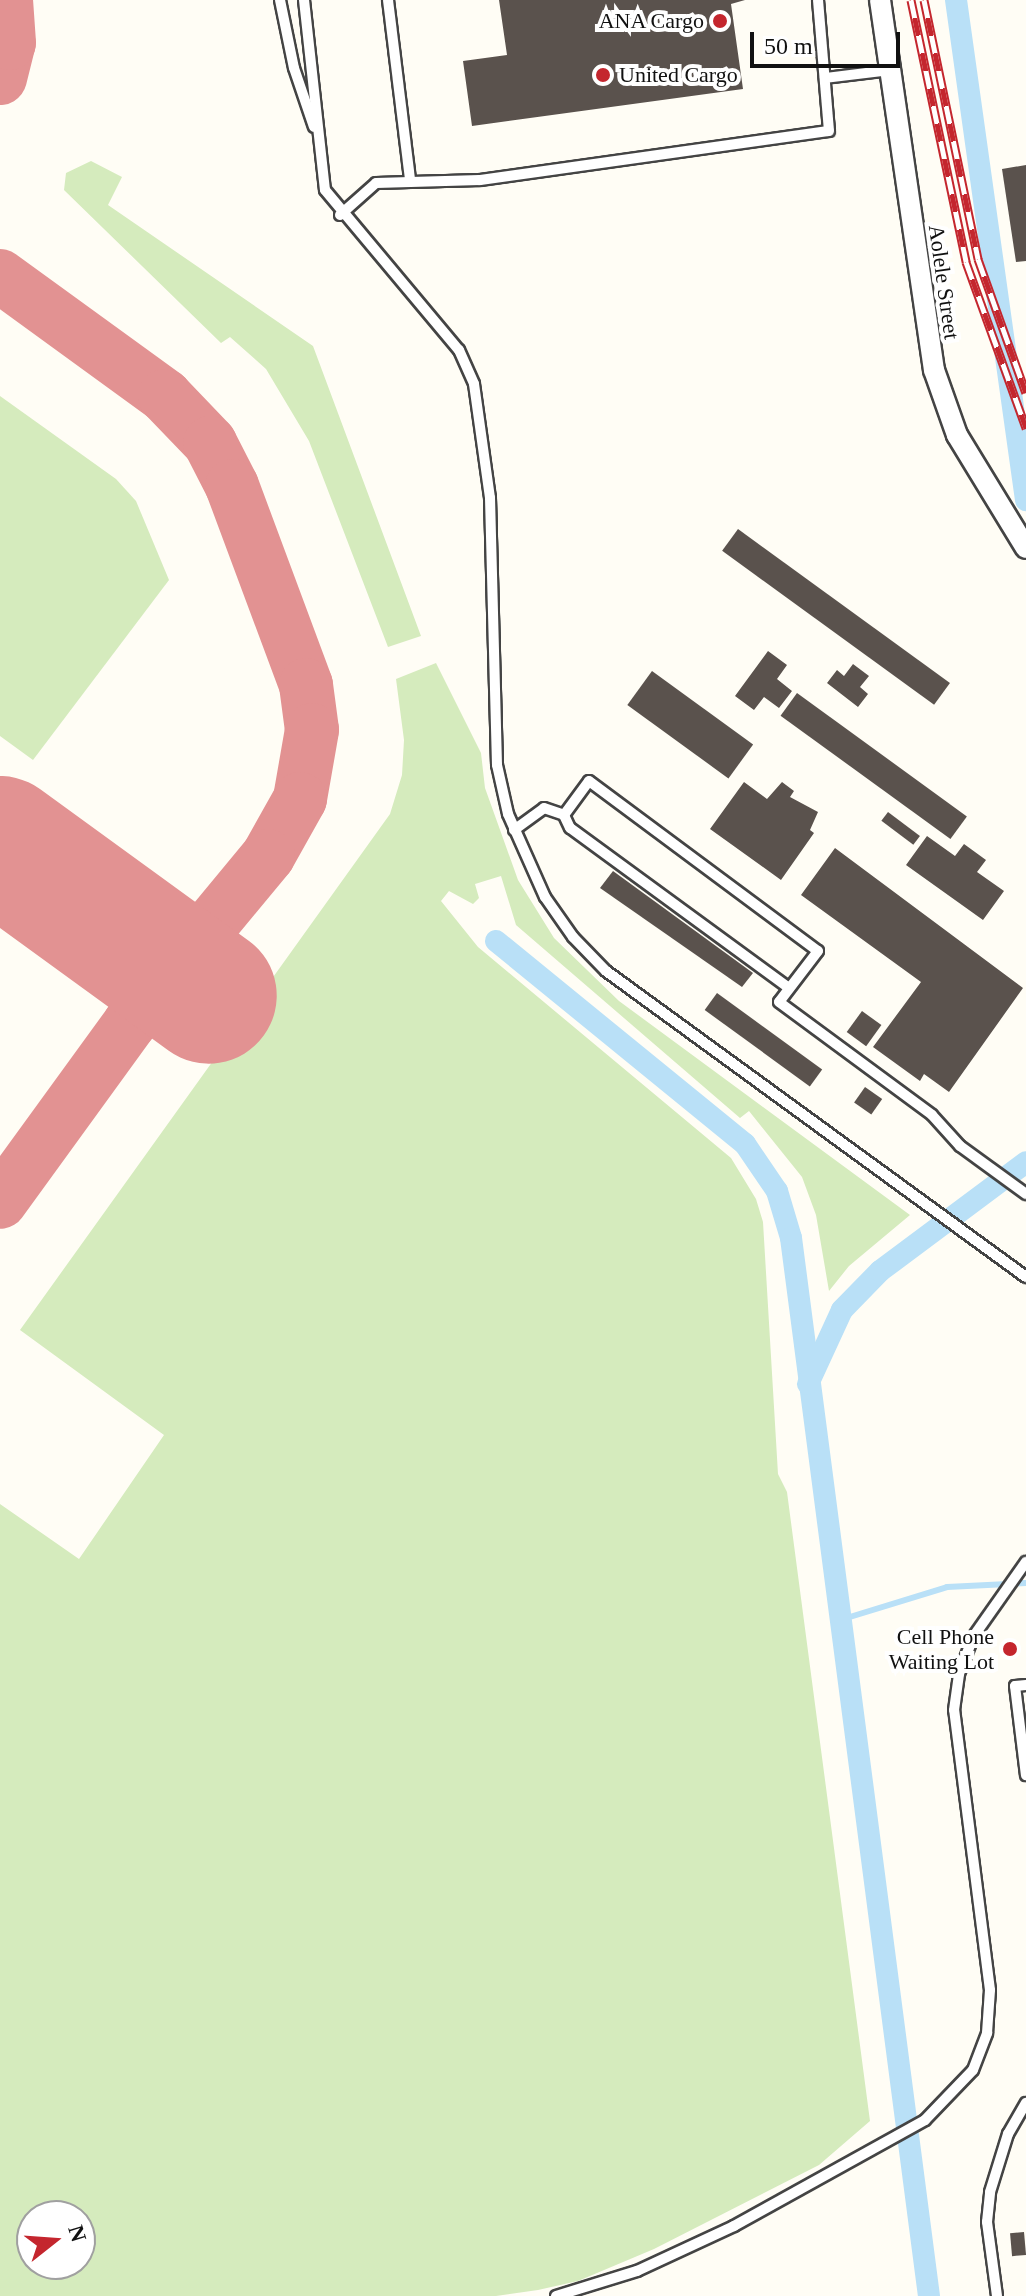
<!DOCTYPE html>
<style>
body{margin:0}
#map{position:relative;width:1026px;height:2296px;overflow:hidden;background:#fffdf5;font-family:"Times New Roman",serif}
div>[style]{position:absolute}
.green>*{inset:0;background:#d5ebbd}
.stream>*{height:6px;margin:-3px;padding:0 3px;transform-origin:3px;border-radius:3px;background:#b9e0f7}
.canal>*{height:22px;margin:-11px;padding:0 11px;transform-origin:11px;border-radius:11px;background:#b9e0f7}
.taxiway>*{height:54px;margin:-27px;padding:0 27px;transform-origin:27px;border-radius:27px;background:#e29292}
.runway>*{height:136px;margin:-68px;padding:0 68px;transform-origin:68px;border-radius:68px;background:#e29292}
.building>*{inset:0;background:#5a524d;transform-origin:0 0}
.roads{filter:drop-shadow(2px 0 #444) drop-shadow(-2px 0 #444) drop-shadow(0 2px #444) drop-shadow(0 -2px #444)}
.lane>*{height:10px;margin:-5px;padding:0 5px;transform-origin:5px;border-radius:5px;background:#fff}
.street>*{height:20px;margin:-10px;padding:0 10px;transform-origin:10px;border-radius:10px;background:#fff}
.rail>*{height:9px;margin-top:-4.5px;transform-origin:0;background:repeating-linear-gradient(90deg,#fff 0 18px,#c4262e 0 36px);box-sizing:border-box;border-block:2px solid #c4262e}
.dots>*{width:22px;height:22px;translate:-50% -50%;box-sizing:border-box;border:4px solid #fff;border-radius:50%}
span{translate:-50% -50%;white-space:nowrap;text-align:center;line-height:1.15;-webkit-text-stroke:8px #fff;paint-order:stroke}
.poi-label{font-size:22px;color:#111}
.right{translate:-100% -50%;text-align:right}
.left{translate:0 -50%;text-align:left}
.street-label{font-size:22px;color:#111}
.north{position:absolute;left:16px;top:2200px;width:80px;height:80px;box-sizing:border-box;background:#fff;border:2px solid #a0a0a0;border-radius:50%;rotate:73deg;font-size:22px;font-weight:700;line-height:32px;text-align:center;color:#111}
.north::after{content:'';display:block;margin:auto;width:28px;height:36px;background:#c4262e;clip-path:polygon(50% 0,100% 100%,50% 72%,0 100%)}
.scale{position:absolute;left:750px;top:32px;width:150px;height:36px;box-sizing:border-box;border:4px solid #111;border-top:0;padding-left:10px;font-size:24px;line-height:28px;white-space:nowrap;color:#111;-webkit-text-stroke:6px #fff;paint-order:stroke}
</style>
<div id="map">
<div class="green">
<div style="clip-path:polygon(91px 161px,122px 177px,108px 205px,313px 346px,421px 636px,388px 647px,309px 441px,266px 369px,230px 337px,221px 343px,64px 190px,66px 173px)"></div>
<div style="clip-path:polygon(0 396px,116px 479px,136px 501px,169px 580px,33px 760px,0 736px)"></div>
<div style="clip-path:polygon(evenodd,436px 663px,481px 753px,485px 788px,518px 880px,554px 938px,619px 1001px,910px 1215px,849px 1266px,829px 1291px,816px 1215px,802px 1177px,749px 1111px,740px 1118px,516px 925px,501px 876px,475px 884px,479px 898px,473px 904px,449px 891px,441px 901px,478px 947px,731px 1158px,756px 1199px,763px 1222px,778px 1474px,787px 1492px,870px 2121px,819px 2165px,654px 2249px,578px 2281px,538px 2290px,496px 2296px,0 2296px,0 1504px,79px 1559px,164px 1435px,20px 1330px,390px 814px,402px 775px,404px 740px,396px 679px,436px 663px,32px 2216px,80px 2216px,80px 2264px,32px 2264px,32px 2216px)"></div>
</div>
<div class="stream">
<div style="left:840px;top:1620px;width:112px;rotate:-17.1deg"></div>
<div style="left:947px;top:1587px;width:79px;rotate:-2.9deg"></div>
</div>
<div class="canal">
<div style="left:956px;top:0;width:505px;rotate:82.03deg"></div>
<div style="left:496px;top:941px;width:321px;rotate:39.2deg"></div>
<div style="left:745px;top:1144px;width:57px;rotate:55.8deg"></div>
<div style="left:777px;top:1191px;width:49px;rotate:73.4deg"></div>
<div style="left:791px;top:1238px;width:1067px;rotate:82.57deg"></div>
<div style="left:808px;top:1384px;width:81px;rotate:-65.3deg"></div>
<div style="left:842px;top:1310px;width:54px;rotate:-45.7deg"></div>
<div style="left:880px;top:1271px;width:182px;rotate:-36.7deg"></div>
</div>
<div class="taxiway">
<div style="left:0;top:78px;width:36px;rotate:-76deg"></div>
<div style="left:9px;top:43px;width:43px;rotate:-94deg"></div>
<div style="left:0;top:276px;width:204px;rotate:36deg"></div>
<div style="left:165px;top:396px;width:65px;rotate:46.2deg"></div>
<div style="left:210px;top:443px;width:48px;rotate:62.9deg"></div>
<div style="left:232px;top:486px;width:212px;rotate:69.6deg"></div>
<div style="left:306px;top:685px;width:45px;rotate:82.4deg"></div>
<div style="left:312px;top:730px;width:70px;rotate:99.9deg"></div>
<div style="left:300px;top:799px;width:65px;rotate:119.3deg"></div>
<div style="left:268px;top:856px;width:217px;rotate:129.6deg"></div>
<div style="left:130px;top:1023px;width:221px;rotate:126deg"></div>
</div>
<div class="runway">
<div style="left:0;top:844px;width:258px;rotate:36deg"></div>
</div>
<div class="building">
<div style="clip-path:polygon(499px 0,745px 0,731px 4px,743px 89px,472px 126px,463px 61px,507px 55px)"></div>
<div style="clip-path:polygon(1026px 165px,1026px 261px,1016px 262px,1002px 169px)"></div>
<div style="left:738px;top:529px;width:262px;height:27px;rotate:36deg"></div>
<div style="clip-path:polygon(768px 651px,787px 665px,777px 679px,792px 691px,779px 708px,764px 697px,754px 710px,735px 696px)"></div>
<div style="clip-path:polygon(853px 664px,869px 676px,860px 687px,868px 694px,858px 707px,827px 683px,837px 670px,844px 676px)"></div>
<div style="left:652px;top:671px;width:125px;height:42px;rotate:36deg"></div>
<div style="left:797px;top:693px;width:210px;height:28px;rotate:36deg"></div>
<div style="clip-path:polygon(744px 782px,767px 799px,782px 782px,794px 791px,790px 797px,818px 812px,810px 830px,814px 833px,781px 880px,710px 829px)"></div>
<div style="left:888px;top:812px;width:40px;height:11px;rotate:37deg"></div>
<div style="clip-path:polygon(927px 836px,955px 856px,964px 844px,986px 860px,977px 872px,1004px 891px,983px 920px,906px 865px)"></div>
<div style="clip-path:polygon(835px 848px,1023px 988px,949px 1092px,924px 1074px,920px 1081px,873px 1047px,921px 982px,801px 895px)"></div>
<div style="clip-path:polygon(613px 871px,753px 973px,742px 987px,600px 888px)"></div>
<div style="left:717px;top:993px;width:130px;height:21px;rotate:36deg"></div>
<div style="left:862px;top:1011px;width:24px;height:26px;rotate:36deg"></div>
<div style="left:865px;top:1087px;width:21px;height:19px;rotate:35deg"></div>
<div style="left:1024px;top:2232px;width:23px;height:14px;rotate:85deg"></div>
</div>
<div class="roads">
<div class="lane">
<div style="left:280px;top:0;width:69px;rotate:78.4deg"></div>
<div style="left:294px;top:68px;width:62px;rotate:71.3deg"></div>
<div style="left:304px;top:0;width:191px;rotate:83.7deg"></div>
<div style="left:325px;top:190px;width:209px;rotate:50.1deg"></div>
<div style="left:459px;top:350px;width:37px;rotate:66deg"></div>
<div style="left:474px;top:384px;width:115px;rotate:82deg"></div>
<div style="left:490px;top:498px;width:267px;rotate:88.5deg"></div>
<div style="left:497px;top:765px;width:50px;rotate:77.3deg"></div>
<div style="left:508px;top:814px;width:91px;rotate:66deg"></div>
<div style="left:545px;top:897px;width:49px;rotate:55deg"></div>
<div style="left:573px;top:937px;width:47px;rotate:45.9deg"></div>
<div style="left:606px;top:971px;width:520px;rotate:36.08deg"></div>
<div style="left:388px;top:0;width:179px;rotate:83deg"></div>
<div style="left:825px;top:78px;width:65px;rotate:-7deg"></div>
<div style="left:340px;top:215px;width:48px;rotate:-41.6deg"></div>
<div style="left:376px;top:183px;width:104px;rotate:-1.7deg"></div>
<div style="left:480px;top:180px;width:352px;rotate:-8deg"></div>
<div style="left:829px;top:131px;width:131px;rotate:-94.8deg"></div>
<div style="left:514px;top:830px;width:37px;rotate:-36deg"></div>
<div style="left:544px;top:808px;width:21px;rotate:19deg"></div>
<div style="left:789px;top:988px;width:271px;rotate:-143.8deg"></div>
<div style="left:570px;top:828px;width:14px;rotate:-115deg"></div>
<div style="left:564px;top:815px;width:42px;rotate:-53.7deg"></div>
<div style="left:589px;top:781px;width:285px;rotate:36.6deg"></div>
<div style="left:818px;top:951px;width:64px;rotate:127.4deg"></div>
<div style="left:779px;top:1002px;width:190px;rotate:36.4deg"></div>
<div style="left:932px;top:1115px;width:42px;rotate:47.9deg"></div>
<div style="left:960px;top:1146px;width:82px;rotate:36deg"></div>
<div style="left:1026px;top:1685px;width:11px;rotate:175deg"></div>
<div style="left:1015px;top:1686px;width:90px;rotate:83deg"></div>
<div style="left:556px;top:2296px;width:85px;rotate:-17.2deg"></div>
<div style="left:637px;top:2271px;width:107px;rotate:-24.9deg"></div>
<div style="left:734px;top:2226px;width:218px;rotate:-29deg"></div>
<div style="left:925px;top:2120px;width:69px;rotate:-46.2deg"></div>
<div style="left:973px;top:2070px;width:40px;rotate:-69deg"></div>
<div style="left:987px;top:2033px;width:43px;rotate:-86deg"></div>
<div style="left:990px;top:1990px;width:282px;rotate:-97.3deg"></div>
<div style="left:954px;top:1710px;width:36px;rotate:-82deg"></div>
<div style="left:959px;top:1674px;width:40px;rotate:-69deg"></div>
<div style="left:973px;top:1637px;width:92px;rotate:-54.8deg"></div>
<div style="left:997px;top:2296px;width:75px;rotate:-97.7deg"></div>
<div style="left:987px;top:2222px;width:30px;rotate:-84deg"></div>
<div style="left:990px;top:2192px;width:61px;rotate:-72.8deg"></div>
<div style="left:1008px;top:2134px;width:36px;rotate:-60deg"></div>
</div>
<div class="street">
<div style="left:880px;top:0;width:374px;rotate:81.7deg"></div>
<div style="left:934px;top:370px;width:69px;rotate:70.5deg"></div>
<div style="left:957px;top:435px;width:132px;rotate:58.6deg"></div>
</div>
</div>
<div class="rail">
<div style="left:911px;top:0;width:268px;rotate:78.1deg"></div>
<div style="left:966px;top:262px;width:177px;rotate:70.1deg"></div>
<div style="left:924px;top:0;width:265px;rotate:78.2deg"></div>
<div style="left:978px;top:259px;width:142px;rotate:70.3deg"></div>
</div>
<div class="dots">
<div style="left:720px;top:21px;background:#c4262e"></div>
<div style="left:603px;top:75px;background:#c4262e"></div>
<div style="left:1010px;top:1649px;background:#c4262e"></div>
</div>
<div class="poi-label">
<span class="right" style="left:704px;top:21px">ANA Cargo</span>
<span class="left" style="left:619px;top:75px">United Cargo</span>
<span class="right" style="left:994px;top:1649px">Cell Phone<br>Waiting Lot</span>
</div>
<div class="street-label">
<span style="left:944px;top:282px;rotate:82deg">Aolele Street</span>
</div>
<div class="north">N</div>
<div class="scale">50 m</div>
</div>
